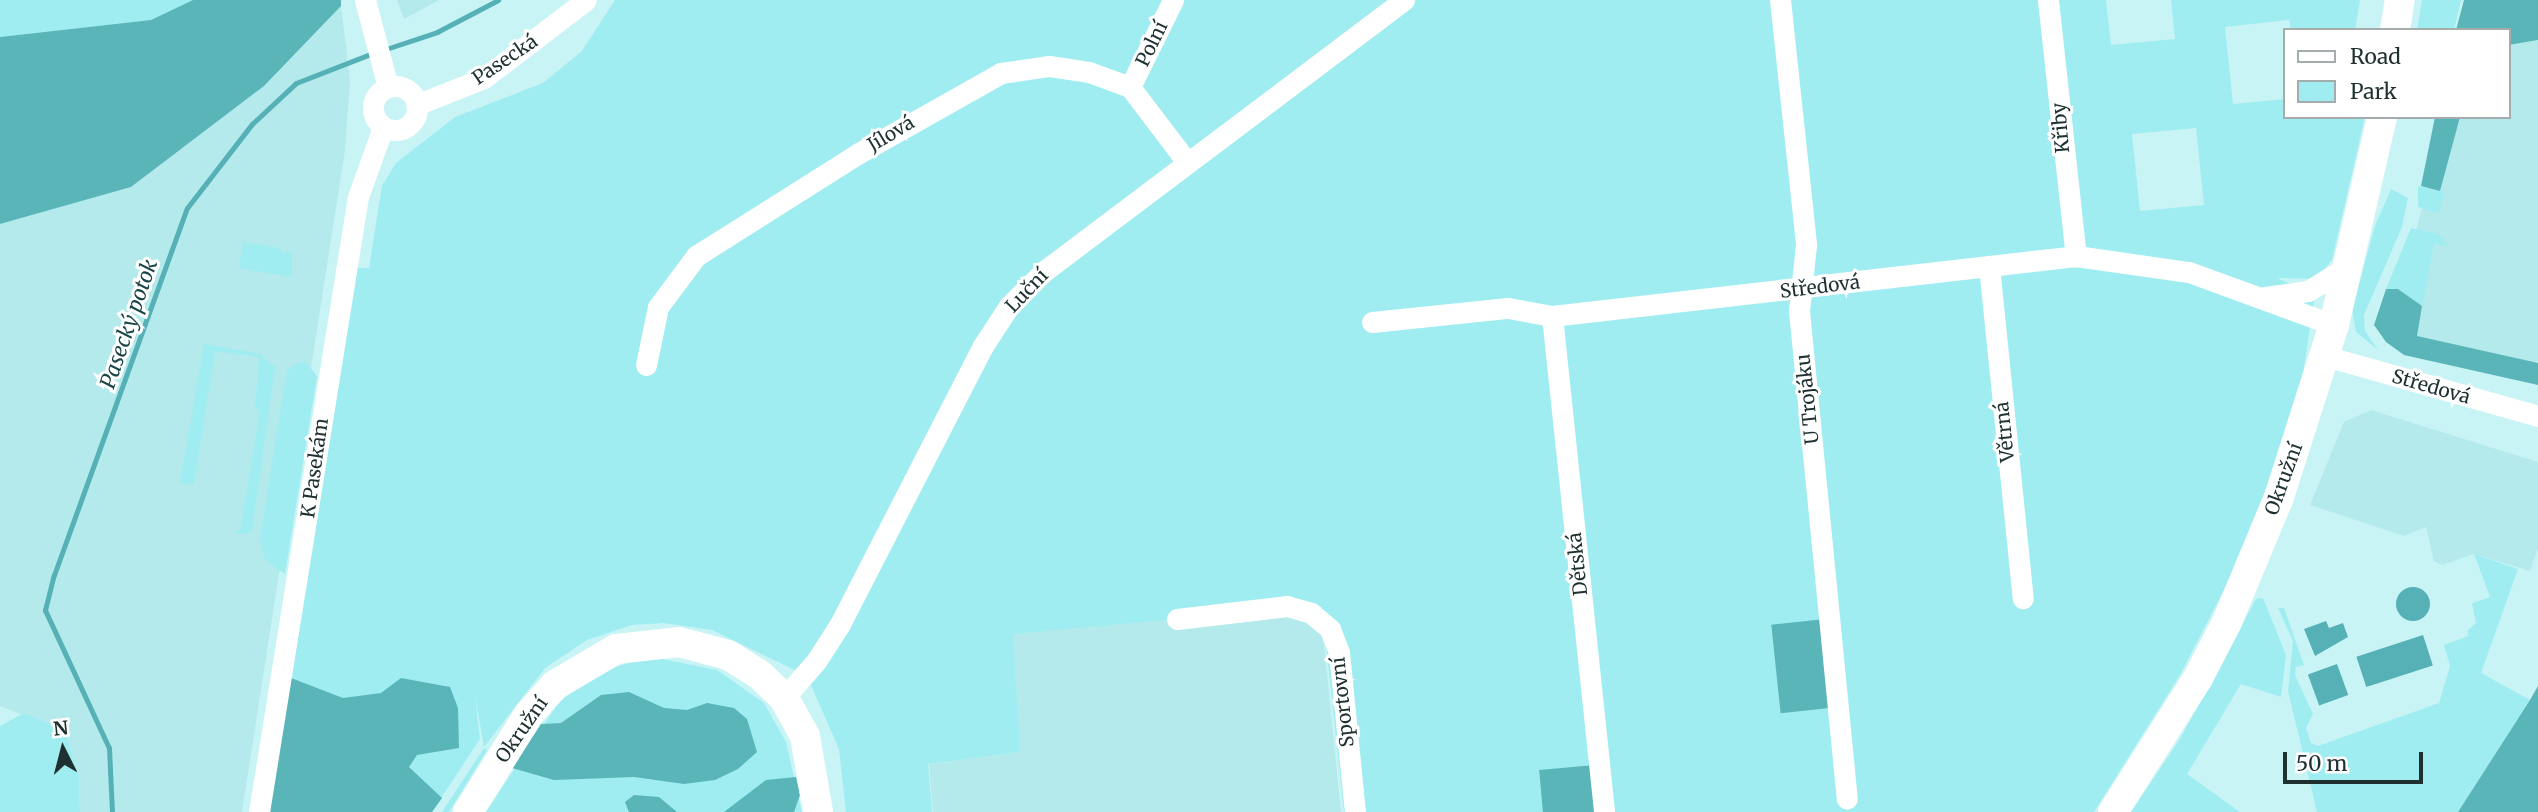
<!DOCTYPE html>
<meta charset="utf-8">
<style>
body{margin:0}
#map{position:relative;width:2538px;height:812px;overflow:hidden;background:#c9f4f6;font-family:Merriweather,serif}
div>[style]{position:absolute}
.built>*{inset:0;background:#b4eaec}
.green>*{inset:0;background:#9fedf1}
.forest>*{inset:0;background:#5ab5b9;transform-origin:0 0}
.water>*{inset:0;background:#56b1b6;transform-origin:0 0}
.round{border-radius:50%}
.stream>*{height:5px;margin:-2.5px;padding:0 2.5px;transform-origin:2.5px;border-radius:2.5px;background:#56b1b6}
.street>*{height:21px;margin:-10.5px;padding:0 10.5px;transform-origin:10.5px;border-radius:10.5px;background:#fff}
.street>.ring{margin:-10.5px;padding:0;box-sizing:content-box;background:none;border:21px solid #fff;border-radius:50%}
.secondary>*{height:30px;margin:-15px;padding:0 15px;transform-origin:15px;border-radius:15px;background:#fff}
span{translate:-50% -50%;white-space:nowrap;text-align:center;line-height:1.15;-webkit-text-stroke:6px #fff;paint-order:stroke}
.street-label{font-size:19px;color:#1f3031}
.water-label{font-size:21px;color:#1a4547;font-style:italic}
.legend{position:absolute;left:2283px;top:28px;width:228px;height:91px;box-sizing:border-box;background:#fff;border:2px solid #a5acad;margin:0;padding:9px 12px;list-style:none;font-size:21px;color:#1f3031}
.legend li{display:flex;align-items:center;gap:14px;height:35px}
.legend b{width:35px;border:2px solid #a5acad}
.north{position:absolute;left:28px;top:714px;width:70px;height:70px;-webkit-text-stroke:5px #fff;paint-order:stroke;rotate:354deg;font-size:19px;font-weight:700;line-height:28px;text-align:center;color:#1f3031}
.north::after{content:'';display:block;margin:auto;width:24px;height:32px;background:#1f3031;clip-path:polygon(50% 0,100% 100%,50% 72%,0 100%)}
.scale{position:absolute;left:2283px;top:752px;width:140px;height:32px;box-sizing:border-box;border:4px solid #1f3031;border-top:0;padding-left:9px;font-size:21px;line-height:24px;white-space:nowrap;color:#1f3031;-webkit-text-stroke:5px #fff;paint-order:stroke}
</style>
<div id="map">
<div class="built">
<div style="clip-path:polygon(397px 0,439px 0,404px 19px)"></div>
<div style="clip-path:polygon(341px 6px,350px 80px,345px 150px,242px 812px,80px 812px,79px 776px,65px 732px,0 706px,0 224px,131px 187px,264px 86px)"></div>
<div style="clip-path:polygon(2538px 18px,2538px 376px,2403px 344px,2400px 300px,2443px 117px,2508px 117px,2508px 30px)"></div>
<div style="clip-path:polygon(2371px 410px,2538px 462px,2538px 548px,2530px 571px,2474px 554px,2442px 565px,2434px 561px,2426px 527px,2404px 536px,2310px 505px,2344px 422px)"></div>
<div style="clip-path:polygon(1320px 605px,1341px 812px,933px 812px,929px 764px,1020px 752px,1012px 631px)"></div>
</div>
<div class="green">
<div style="clip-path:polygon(0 0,193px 0,152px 20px,0 37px)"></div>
<div style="clip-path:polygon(evenodd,615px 0,2106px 0,2111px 45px,2175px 39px,2171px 0,2360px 0,2355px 30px,2291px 30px,2289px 20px,2225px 27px,2233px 104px,2284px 99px,2284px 117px,2365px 117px,2332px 260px,2316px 279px,2277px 278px,2315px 294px,2301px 387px,2273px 472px,2231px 576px,2180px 675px,2094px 812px,1344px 812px,1322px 607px,1308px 602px,1241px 613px,1013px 634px,1020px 752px,928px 764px,932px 812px,846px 812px,839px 749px,807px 676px,712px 630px,664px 623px,632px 625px,587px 640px,545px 668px,484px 747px,475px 696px,480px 739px,432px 812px,291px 678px,357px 268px,369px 268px,382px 186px,396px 163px,455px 117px,543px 83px,582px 51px,615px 0,2196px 128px,2204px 205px,2140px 211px,2132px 134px,2196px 128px)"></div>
<div style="clip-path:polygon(2422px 0,2461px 0,2454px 30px,2417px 30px)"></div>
<div style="clip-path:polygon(2418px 186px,2444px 192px,2439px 213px,2418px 207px)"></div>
<div style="clip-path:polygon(2391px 189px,2408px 198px,2402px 227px,2364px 315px,2365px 331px,2378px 350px,2356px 332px,2352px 310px,2375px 226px)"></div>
<div style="clip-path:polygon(2411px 228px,2439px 234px,2448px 246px,2434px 244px,2422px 306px,2398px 289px,2386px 289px)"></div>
<div style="clip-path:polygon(243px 242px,279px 248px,283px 254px,292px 250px,292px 277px,239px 268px)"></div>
<div style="clip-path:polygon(204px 344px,260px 354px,275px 367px,252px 530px,246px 534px,235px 533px,241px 527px,260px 410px,255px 409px,259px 357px,215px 351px,194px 484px,180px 483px)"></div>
<div style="clip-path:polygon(306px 362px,317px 376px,285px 574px,265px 560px,260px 538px,287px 371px,297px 363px)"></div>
<div style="clip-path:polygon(2474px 554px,2518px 569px,2481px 673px,2530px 700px,2458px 812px,2317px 812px,2288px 691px,2293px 641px,2278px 608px,2284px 608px,2304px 665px,2296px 667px,2295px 675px,2313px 714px,2306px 728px,2311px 743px,2318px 746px,2439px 703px,2450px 666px,2444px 645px,2468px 636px,2467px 631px,2476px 623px,2472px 603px,2490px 597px)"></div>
<div style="clip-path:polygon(2263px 598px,2286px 655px,2281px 697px,2241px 684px,2187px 774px,2240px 812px,2131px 812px,2180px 739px,2256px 599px)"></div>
<div style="clip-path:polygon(662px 659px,717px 670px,764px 703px,786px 742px,802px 812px,486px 812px,559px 702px,598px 673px,634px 661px)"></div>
<div style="clip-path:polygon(24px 713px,65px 731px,79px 776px,80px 812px,0 812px,0 726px)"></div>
<div style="clip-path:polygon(484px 748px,487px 750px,449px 812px,442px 812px)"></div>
</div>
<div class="forest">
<div style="clip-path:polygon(193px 0,341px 0,341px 6px,264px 86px,131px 187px,0 224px,0 37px,151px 20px)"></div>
<div style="clip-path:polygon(2464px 0,2538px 0,2538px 40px,2508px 45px,2508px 30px,2456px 30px)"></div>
<div style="clip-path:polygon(2435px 117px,2460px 117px,2440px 191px,2421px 186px)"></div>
<div style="clip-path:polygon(2386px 289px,2398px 289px,2422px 306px,2417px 336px,2538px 363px,2538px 385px,2404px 355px,2386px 342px,2374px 325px)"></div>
<div style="left:1825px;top:619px;width:89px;height:54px;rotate:84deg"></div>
<div style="clip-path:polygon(291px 678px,343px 698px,381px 693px,401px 678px,450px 687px,458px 708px,459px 748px,417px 755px,409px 767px,442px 798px,432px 812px,266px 812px)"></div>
<div style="clip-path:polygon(2538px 686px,2538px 812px,2458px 812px,2530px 700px)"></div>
<div style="clip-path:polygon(629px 692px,664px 708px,687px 710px,707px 703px,734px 708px,747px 719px,757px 752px,738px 769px,715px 780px,684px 784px,634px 777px,554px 780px,512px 768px,541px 724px,561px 723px,601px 695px)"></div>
<div style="left:1595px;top:765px;width:47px;height:56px;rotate:85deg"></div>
<div style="clip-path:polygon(796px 777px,800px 795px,794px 812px,724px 812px,766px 780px)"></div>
<div style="clip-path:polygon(634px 795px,659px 797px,677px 812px,629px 812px,625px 802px)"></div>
</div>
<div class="water">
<div class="round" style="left:2396px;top:587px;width:34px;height:34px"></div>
<div style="clip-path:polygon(2326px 621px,2329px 628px,2343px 623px,2348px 637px,2315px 656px,2304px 629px)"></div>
<div style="left:2423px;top:635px;width:32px;height:70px;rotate:72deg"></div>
<div style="left:2337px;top:664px;width:33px;height:31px;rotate:70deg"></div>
</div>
<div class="stream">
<div style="left:383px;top:50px;width:57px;rotate:-18.4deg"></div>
<div style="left:437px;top:32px;width:69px;rotate:-27.7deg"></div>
<div style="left:112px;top:812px;width:64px;rotate:-92.7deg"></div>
<div style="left:109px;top:748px;width:152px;rotate:-114.9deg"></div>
<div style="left:45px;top:610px;width:36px;rotate:-76deg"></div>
<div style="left:54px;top:575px;width:390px;rotate:-70.1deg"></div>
<div style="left:187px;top:208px;width:106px;rotate:-52.3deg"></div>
<div style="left:252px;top:124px;width:60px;rotate:-43deg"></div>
<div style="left:296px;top:83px;width:83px;rotate:-21.3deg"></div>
</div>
<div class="street">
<div style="left:365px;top:0;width:90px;rotate:75.2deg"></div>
<div style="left:1780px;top:0;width:246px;rotate:83.9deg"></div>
<div style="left:1806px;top:245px;width:66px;rotate:96.1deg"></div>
<div style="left:1799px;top:311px;width:490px;rotate:84.4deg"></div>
<div style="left:2048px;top:0;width:258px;rotate:83.8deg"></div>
<div class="ring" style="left:373px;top:86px;width:23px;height:23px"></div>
<div style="left:1130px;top:87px;width:97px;rotate:-63.7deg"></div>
<div style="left:416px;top:105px;width:73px;rotate:-21.7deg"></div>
<div style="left:484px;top:78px;width:128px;rotate:-37.4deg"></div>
<div style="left:1989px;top:266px;width:334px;rotate:84.2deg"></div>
<div style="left:2265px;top:297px;width:43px;rotate:-7.9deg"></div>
<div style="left:2308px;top:291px;width:49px;rotate:-31.8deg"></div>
<div style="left:1552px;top:316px;width:499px;rotate:84deg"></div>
<div style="left:1372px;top:322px;width:137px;rotate:-5.9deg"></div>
<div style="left:1508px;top:308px;width:45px;rotate:10.3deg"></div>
<div style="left:1552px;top:316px;width:527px;rotate:-6.53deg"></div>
<div style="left:2076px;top:256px;width:114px;rotate:8.1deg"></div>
<div style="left:2189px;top:272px;width:154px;rotate:20.1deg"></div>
<div style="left:2325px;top:356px;width:221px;rotate:15.7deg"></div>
<div style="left:646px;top:365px;width:59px;rotate:-78.3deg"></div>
<div style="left:658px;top:307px;width:64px;rotate:-53.3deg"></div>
<div style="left:696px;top:256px;width:193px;rotate:-32.3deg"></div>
<div style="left:859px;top:153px;width:163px;rotate:-29.4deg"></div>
<div style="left:1001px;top:73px;width:49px;rotate:-8.3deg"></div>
<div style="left:1049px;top:66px;width:40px;rotate:8.5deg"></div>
<div style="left:1089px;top:72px;width:44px;rotate:20.1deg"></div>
<div style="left:1130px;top:87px;width:94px;rotate:52.8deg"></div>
<div style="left:1177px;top:619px;width:111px;rotate:-6.7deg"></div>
<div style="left:1287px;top:606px;width:25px;rotate:16deg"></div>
<div style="left:1311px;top:613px;width:25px;rotate:40deg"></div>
<div style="left:1330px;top:629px;width:25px;rotate:69deg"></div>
<div style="left:1339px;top:652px;width:161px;rotate:84.3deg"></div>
<div style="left:784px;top:698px;width:50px;rotate:-49deg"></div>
<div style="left:817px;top:660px;width:43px;rotate:-57.4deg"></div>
<div style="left:840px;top:624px;width:313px;rotate:-62.8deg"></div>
<div style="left:983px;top:346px;width:48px;rotate:-57deg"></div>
<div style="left:1009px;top:306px;width:48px;rotate:-45deg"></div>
<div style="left:1043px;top:272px;width:452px;rotate:-37deg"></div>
<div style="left:259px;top:812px;width:623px;rotate:-80.86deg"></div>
<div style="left:358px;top:197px;width:74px;rotate:-70.3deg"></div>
</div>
<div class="secondary">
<div style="left:2395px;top:30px;width:30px;rotate:-81deg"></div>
<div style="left:468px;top:812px;width:115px;rotate:-58.1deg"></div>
<div style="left:529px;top:714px;width:39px;rotate:-48deg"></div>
<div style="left:555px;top:685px;width:71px;rotate:-30.5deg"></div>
<div style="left:616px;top:649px;width:63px;rotate:-6.3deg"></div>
<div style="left:679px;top:642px;width:51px;rotate:14.9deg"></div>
<div style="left:728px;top:655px;width:36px;rotate:32deg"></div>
<div style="left:759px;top:674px;width:35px;rotate:44deg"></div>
<div style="left:784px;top:698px;width:43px;rotate:61.1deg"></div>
<div style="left:805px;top:736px;width:77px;rotate:80.3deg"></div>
<div style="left:2113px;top:812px;width:159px;rotate:-57.6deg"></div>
<div style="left:2198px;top:678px;width:63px;rotate:-62.6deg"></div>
<div style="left:2227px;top:622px;width:135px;rotate:-67.4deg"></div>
<div style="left:2279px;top:497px;width:181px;rotate:-72.3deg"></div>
<div style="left:2334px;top:325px;width:213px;rotate:-77deg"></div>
</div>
<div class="street-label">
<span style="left:1152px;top:44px;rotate:-64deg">Polní</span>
<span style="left:505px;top:60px;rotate:-34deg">Pasecká</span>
<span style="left:2061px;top:128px;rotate:-95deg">Křiby</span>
<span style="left:891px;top:134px;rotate:-31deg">Jílová</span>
<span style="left:1820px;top:287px;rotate:-7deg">Středová</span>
<span style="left:1027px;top:291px;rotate:-46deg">Luční</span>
<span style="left:2431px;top:387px;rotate:16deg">Středová</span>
<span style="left:1808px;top:399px;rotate:-96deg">U Trojáku</span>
<span style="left:2005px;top:432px;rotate:-96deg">Větrná</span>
<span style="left:315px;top:468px;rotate:-82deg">K Pasekám</span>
<span style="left:2284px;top:479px;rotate:-70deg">Okružní</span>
<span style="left:1578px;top:564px;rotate:-96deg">Dětská</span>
<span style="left:1343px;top:702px;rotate:-96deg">Sportovní</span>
<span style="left:522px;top:730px;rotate:-55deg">Okružní</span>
</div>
<div class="water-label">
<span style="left:129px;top:324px;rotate:-71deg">Pasecký potok</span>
</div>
<ul class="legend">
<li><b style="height:9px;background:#fff"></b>Road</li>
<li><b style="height:19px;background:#9fedf1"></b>Park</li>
</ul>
<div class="north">N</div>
<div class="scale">50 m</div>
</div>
